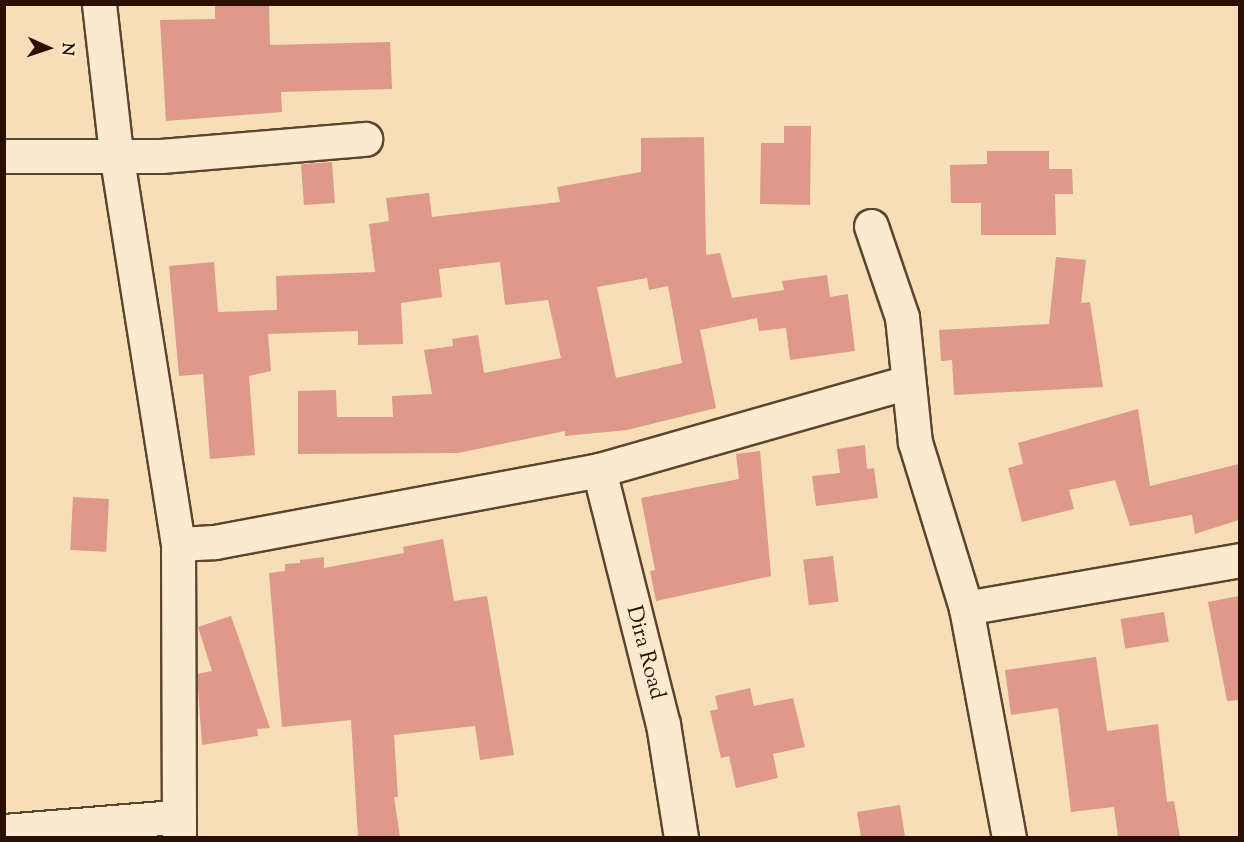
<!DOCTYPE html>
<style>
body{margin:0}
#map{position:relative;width:1244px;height:842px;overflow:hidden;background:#f6deb7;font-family:"Sorts Mill Goudy",serif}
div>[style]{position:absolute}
.building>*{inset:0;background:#de998a;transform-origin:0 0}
.roads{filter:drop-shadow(2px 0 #5e432e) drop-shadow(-2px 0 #5e432e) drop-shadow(0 2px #5e432e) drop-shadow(0 -2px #5e432e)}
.street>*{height:33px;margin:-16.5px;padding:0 16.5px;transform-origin:16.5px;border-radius:16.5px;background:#f9ead0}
span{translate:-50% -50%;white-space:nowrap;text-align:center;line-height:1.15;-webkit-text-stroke:4.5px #f9ead0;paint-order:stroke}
.street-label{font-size:22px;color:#2b0f00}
.frame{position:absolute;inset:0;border:6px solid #2b0f00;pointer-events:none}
.north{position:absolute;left:18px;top:18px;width:60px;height:60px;-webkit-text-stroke:4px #f9ead0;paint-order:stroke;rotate:93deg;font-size:16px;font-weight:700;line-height:24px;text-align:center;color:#2b0f00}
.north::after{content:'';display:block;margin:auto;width:21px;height:27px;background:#2b0f00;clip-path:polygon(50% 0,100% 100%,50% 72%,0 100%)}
</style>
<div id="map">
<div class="building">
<div style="clip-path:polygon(215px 4px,269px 4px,270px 45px,390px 42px,392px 89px,281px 92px,282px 112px,166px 121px,160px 20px,215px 19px)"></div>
<div style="clip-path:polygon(784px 126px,811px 126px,810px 205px,760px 204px,761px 143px,784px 143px)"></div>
<div style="clip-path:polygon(evenodd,704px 137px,706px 255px,720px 253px,732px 298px,784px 290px,782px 281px,827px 275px,830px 297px,848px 294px,855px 351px,790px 360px,786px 328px,759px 331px,757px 318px,700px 330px,716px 408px,627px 430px,565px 436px,565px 431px,458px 453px,298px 454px,298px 391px,336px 390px,337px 417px,393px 417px,392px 396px,432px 394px,424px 350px,453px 346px,452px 339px,478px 335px,484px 373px,561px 358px,548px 300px,505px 305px,500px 262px,439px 269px,442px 297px,401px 303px,403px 344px,358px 345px,358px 331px,268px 334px,271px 371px,249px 376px,255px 455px,210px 459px,203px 374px,179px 376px,169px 266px,214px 262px,218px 312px,277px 310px,276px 276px,375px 272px,369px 224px,389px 221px,386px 198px,429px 193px,432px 217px,560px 202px,557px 187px,641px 172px,641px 138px,704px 137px,647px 278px,649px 290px,668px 286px,682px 363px,616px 378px,597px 287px,647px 278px)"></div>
<div style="clip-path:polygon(987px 151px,1049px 151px,1049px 169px,1072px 169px,1073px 194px,1055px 194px,1056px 235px,981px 235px,981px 203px,951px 203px,950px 165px,987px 164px)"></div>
<div style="left:332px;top:162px;width:41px;height:31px;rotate:86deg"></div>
<div style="clip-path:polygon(1056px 257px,1086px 260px,1081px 303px,1090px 302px,1103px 387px,954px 395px,952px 360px,941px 361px,939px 330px,1049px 324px)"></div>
<div style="clip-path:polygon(1138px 409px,1150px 486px,1239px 464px,1239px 520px,1195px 534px,1192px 515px,1130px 526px,1115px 480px,1069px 490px,1074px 509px,1022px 522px,1008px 468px,1023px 464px,1018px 443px)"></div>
<div style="clip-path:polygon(865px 445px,867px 469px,874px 468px,878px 498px,816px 506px,812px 476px,840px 473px,837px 449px)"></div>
<div style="clip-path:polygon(760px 451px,771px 576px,656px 601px,650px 571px,655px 570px,641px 498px,739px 479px,736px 454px)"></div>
<div style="left:73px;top:497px;width:36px;height:53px;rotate:3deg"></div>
<div style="clip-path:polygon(443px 539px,454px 601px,487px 596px,514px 755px,480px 760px,475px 726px,394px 735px,398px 797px,394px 797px,400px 837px,358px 837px,351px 720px,282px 727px,269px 573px,285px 571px,285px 564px,300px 563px,300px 560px,324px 557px,324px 568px,404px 553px,403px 547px)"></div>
<div style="left:833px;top:556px;width:46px;height:30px;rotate:83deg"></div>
<div style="clip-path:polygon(1239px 596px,1239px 700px,1227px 701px,1208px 602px)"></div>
<div style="left:1164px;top:612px;width:30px;height:44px;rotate:81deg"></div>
<div style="clip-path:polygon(231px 616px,270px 728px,257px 729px,258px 736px,202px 745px,197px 674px,212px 671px,198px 627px)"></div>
<div style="clip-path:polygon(1096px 657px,1107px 731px,1158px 724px,1167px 802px,1174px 801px,1180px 837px,1118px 837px,1114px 807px,1071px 812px,1058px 708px,1011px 715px,1005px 670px)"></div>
<div style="clip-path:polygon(750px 688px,754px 706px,793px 698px,805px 747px,773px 754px,778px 778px,736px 788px,729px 756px,721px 758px,710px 711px,718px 709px,715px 696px)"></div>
<div style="clip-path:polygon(900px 805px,905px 837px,861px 837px,857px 812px)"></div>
</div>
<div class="roads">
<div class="street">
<div style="left:99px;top:4px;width:150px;rotate:83.5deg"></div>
<div style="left:116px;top:153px;width:396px;rotate:81deg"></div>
<div style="left:178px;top:544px;width:294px;rotate:89.8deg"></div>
<div style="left:4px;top:156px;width:157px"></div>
<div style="left:161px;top:156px;width:205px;rotate:-4.8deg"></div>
<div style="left:871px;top:226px;width:96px;rotate:71.2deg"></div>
<div style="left:902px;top:317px;width:126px;rotate:84.1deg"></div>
<div style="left:915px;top:442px;width:174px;rotate:72.9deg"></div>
<div style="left:966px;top:608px;width:234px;rotate:79.4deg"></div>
<div style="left:599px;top:470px;width:262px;rotate:75.9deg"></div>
<div style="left:663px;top:724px;width:115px;rotate:81deg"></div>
<div style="left:178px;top:544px;width:37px;rotate:-3deg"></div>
<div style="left:215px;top:542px;width:391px;rotate:-10.6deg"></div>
<div style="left:599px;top:470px;width:320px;rotate:-15.9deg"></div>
<div style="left:966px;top:608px;width:278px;rotate:-9.9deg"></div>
<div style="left:4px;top:831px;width:173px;rotate:-4.7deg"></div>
</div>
</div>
<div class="street-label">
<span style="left:644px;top:653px;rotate:75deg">Dira Road</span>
</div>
<div class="frame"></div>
<div class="north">N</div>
</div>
